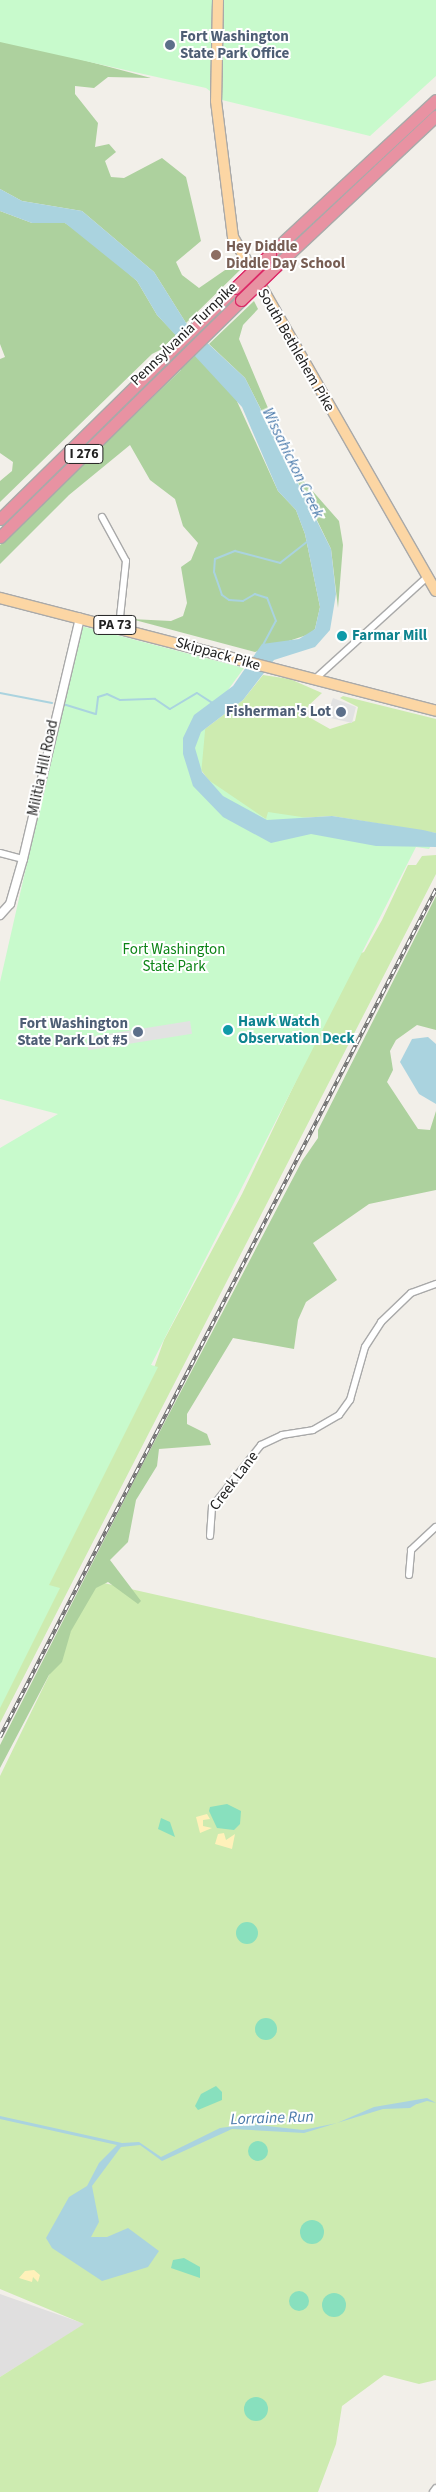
<!DOCTYPE html>
<style>
body{margin:0}
#map{position:relative;width:436px;height:2492px;overflow:hidden;background:#f2efe9;font-family:"Source Sans 3",sans-serif}
div>[style]{position:absolute}
.residential>*{inset:0;background:#e0dfdf}
.grass>*{inset:0;background:#cdebb0}
.forest>*{inset:0;background:#add19e}
.sand>*{inset:0;background:#fff1ba}
.park>*{inset:0;background:#c8facc}
.pitch>*{inset:0;background:#88e0be}
.round{border-radius:50%}
.parking>*{inset:0;background:#e2e2e2;transform-origin:0 0}
.water>*{inset:0;background:#aad3df}
.pier>*{inset:0;background:#fff;transform-origin:0 0}
.stream>*{height:2px;margin:-1px;padding:0 1px;transform-origin:1px;border-radius:1px;background:#aad3df}
.roads{filter:drop-shadow(1px 0 #a9a9a9) drop-shadow(-1px 0 #a9a9a9) drop-shadow(0 1px #a9a9a9) drop-shadow(0 -1px #a9a9a9)}
.minor>*{height:6px;margin:-3px;padding:0 3px;transform-origin:3px;border-radius:3px;background:#fff}
.tertiary>*{height:8px;margin:-4px;padding:0 4px;transform-origin:4px;border-radius:4px;background:#fff}
.primary>*{height:10px;margin:-5px;padding:0 5px;transform-origin:5px;border-radius:5px;background:#fcd6a4}
.motorway>*{height:11px;margin:-5.5px;padding:0 5.5px;transform-origin:5.5px;border-radius:5.5px;background:#e892a2}
.rail>*{height:4px;margin-top:-2px;transform-origin:0;background:repeating-linear-gradient(90deg,#fff 0 5.5px,#707070 0 11px);box-sizing:border-box;border-block:1px solid #707070}
.bridges{filter:drop-shadow(1px 0 #dc2a67) drop-shadow(-1px 0 #dc2a67) drop-shadow(0 1px #dc2a67) drop-shadow(0 -1px #dc2a67)}
.motorway-bridge>*{height:11px;margin:-5.5px;padding:0 5.5px;transform-origin:5.5px;border-radius:5.5px;background:#e892a2}
.dots>*{width:14px;height:14px;translate:-50% -50%;box-sizing:border-box;border:2px solid #fff;border-radius:50%}
span{translate:-50% -50%;white-space:nowrap;text-align:center;line-height:1.15;-webkit-text-stroke:4px #fff;paint-order:stroke}
.shield-label span{padding:1px 4px;background:#fff;border:1px solid;border-radius:4px;-webkit-text-stroke-width:0}
.shield-label{font-size:14px;color:#222;font-weight:700}
.service-label{font-size:15px;color:#4e5e75;font-weight:700}
.left{translate:0 -50%;text-align:left}
.right{translate:-100% -50%;text-align:right}
.education-label{font-size:15px;color:#785e54;font-weight:700}
.street-label{font-size:15px;color:#222}
.culture-label{font-size:15px;color:#0d838f;font-weight:700}
.park-label{font-size:15px;color:#0c8416}
.water-label{font-size:16px;color:#4a7aab;font-style:italic}
</style>
<div id="map">
<div class="residential">
<div style="clip-path:polygon(0 2294px,85px 2324px,0 2377px)"></div>
</div>
<div class="grass">
<div style="clip-path:polygon(263px 675px,290px 679px,322px 693px,308px 706px,307px 716px,330px 729px,355px 721px,358px 707px,340px 698px,343px 696px,436px 719px,436px 833px,332px 816px,267px 820px,213px 786px,198px 766px,201px 732px,243px 700px)"></div>
<div style="clip-path:polygon(436px 855px,436px 874px,0 1723px,0 1672px,148px 1362px,154px 1368px,164px 1340px,242px 1194px,356px 955px,364px 952px,382px 920px,408px 865px,416px 865px,422px 856px)"></div>
<div style="clip-path:polygon(95px 1581px,436px 1658px,436px 2380px,419px 2384px,384px 2375px,342px 2406px,336px 2444px,318px 2492px,0 2492px,0 2377px,84px 2324px,0 2289px,0 1776px)"></div>
</div>
<div class="forest">
<div style="clip-path:polygon(0 38px,151px 78px,108px 77px,94px 88px,75px 86px,75px 94px,98px 123px,95px 147px,109px 144px,116px 152px,105px 161px,111px 177px,124px 178px,162px 158px,186px 177px,201px 241px,176px 262px,182px 275px,199px 288px,228px 268px,240px 270px,186px 323px,154px 272px,82px 211px,22px 201px,0 189px)"></div>
<div style="clip-path:polygon(0 211px,32px 223px,65px 223px,90px 240px,137px 281px,157px 315px,235px 397px,278px 491px,296px 510px,305px 534px,320px 607px,315px 629px,310px 634px,255px 652px,131px 619px,171px 621px,183px 616px,187px 603px,181px 567px,191px 560px,198px 543px,183px 526px,175px 499px,150px 480px,130px 445px,69px 495px,0 564px,0 545px,181px 370px,160px 350px,152px 354px,0 502px,0 481px,12px 471px,13px 462px,0 453px,0 359px,5px 357px,0 344px)"></div>
<div style="clip-path:polygon(254px 301px,258px 309px,243px 325px,239px 339px,294px 470px,339px 521px,343px 545px,338px 608px,331px 549px,314px 514px,245px 378px,209px 344px)"></div>
<div style="clip-path:polygon(436px 896px,436px 1030px,417px 1025px,396px 1040px,390px 1051px,393px 1070px,387px 1082px,418px 1129px,430px 1130px,436px 1111px,436px 1190px,369px 1204px,313px 1243px,337px 1280px,306px 1302px,298px 1320px,294px 1349px,233px 1338px,187px 1414px,187px 1424px,207px 1434px,211px 1445px,159px 1449px,157px 1466px,136px 1500px,128px 1542px,110px 1560px,141px 1601px,138px 1604px,108px 1582px,96px 1588px,71px 1631px,62px 1662px,49px 1675px,0 1768px,0 1745px,138px 1473px,302px 1161px,318px 1138px,318px 1130px)"></div>
</div>
<div class="sand">
<div style="clip-path:polygon(207px 1814px,210px 1819px,203px 1820px,203px 1826px,212px 1828px,200px 1833px,196px 1817px)"></div>
<div style="clip-path:polygon(224px 1833px,226px 1840px,235px 1834px,232px 1849px,215px 1844px,218px 1834px)"></div>
<div style="clip-path:polygon(34px 2270px,40px 2275px,38px 2282px,33px 2277px,32px 2282px,19px 2278px,25px 2271px)"></div>
</div>
<div class="park">
<div style="clip-path:polygon(0 0,436px 0,436px 76px,370px 136px,222px 100px,206px 88px,0 42px)"></div>
<div style="clip-path:polygon(81px 626px,244px 668px,206px 720px,201px 775px,266px 819px,268px 812px,436px 837px,429px 849px,416px 847px,151px 1365px,158px 1367px,49px 1585px,60px 1588px,0 1708px,0 1148px,58px 1114px,0 1099px,0 982px)"></div>
</div>
<div class="pitch">
<div style="clip-path:polygon(227px 1804px,241px 1811px,240px 1824px,234px 1830px,217px 1828px,209px 1811px,210px 1807px)"></div>
<div style="clip-path:polygon(161px 1818px,170px 1822px,175px 1837px,158px 1829px)"></div>
<div class="round" style="left:236px;top:1922px;width:22px;height:22px"></div>
<div class="round" style="left:255px;top:2018px;width:22px;height:22px"></div>
<div style="clip-path:polygon(216px 2086px,222px 2092px,222px 2100px,198px 2110px,195px 2106px,201px 2094px)"></div>
<div class="round" style="left:248px;top:2141px;width:20px;height:20px"></div>
<div class="round" style="left:300px;top:2220px;width:24px;height:24px"></div>
<div style="clip-path:polygon(184px 2258px,200px 2267px,200px 2278px,171px 2268px,173px 2260px)"></div>
<div class="round" style="left:289px;top:2291px;width:20px;height:20px"></div>
<div class="round" style="left:322px;top:2293px;width:24px;height:24px"></div>
<div class="round" style="left:244px;top:2397px;width:24px;height:24px"></div>
</div>
<div class="parking">
<div style="clip-path:polygon(333px 698px,356px 707px,352px 723px,326px 717px)"></div>
<div style="left:190px;top:1021px;width:13px;height:105px;rotate:81deg"></div>
</div>
<div class="water">
<div style="clip-path:polygon(0 189px,22px 201px,82px 211px,154px 272px,186px 323px,245px 378px,331px 549px,336px 594px,330px 630px,315px 647px,274px 660px,243px 700px,201px 732px,195px 748px,202px 772px,223px 796px,267px 820px,332px 816px,423px 830px,436px 833px,436px 847px,376px 846px,311px 834px,271px 843px,223px 817px,193px 786px,183px 754px,183px 738px,194px 715px,233px 686px,262px 644px,299px 639px,315px 629px,320px 607px,305px 534px,296px 510px,278px 491px,242px 407px,157px 315px,137px 281px,65px 223px,32px 223px,0 211px)"></div>
<div style="clip-path:polygon(428px 1037px,436px 1044px,436px 1104px,419px 1094px,400px 1062px,412px 1039px)"></div>
<div style="clip-path:polygon(427px 2098px,436px 2103px,423px 2100px,410px 2108px,383px 2109px,304px 2133px,232px 2129px,162px 2161px,140px 2145px,121px 2147px,92px 2186px,99px 2222px,91px 2237px,107px 2237px,128px 2228px,159px 2251px,148px 2267px,102px 2281px,52px 2248px,46px 2238px,69px 2197px,87px 2186px,99px 2163px,117px 2145px,0 2119px,0 2116px,122px 2143px,139px 2142px,161px 2157px,220px 2128px,250px 2124px,303px 2130px,337px 2123px,374px 2107px)"></div>
</div>
<div class="pier">
<div style="clip-path:polygon(267px 247px,279px 274px,244px 308px,232px 281px)"></div>
<div style="left:203px;top:309px;width:28px;height:69px;rotate:46deg"></div>
</div>
<div class="stream">
<div style="left:263px;top:645px;width:27px;rotate:-62deg"></div>
<div style="left:276px;top:621px;width:25px;rotate:-111deg"></div>
<div style="left:267px;top:598px;width:13px;rotate:-162deg"></div>
<div style="left:255px;top:594px;width:14px;rotate:150deg"></div>
<div style="left:243px;top:601px;width:14px;rotate:-176deg"></div>
<div style="left:229px;top:600px;width:9px;rotate:-144deg"></div>
<div style="left:222px;top:595px;width:24px;rotate:-109deg"></div>
<div style="left:214px;top:572px;width:13px;rotate:-86deg"></div>
<div style="left:215px;top:559px;width:22px;rotate:-22deg"></div>
<div style="left:235px;top:551px;width:47px;rotate:14.9deg"></div>
<div style="left:280px;top:563px;width:36px;rotate:-38deg"></div>
<div style="left:0;top:693px;width:53px;rotate:10.9deg"></div>
<div style="left:63px;top:704px;width:34px;rotate:17deg"></div>
<div style="left:96px;top:714px;width:17px;rotate:-83deg"></div>
<div style="left:98px;top:697px;width:9px;rotate:-18deg"></div>
<div style="left:107px;top:694px;width:14px;rotate:25deg"></div>
<div style="left:120px;top:700px;width:35px;rotate:-2deg"></div>
<div style="left:155px;top:699px;width:18px;rotate:34deg"></div>
<div style="left:170px;top:709px;width:31px;rotate:-31deg"></div>
<div style="left:197px;top:693px;width:20px;rotate:33deg"></div>
<div style="left:417px;top:2103px;width:10px;rotate:-17deg"></div>
</div>
<div class="roads">
<div class="minor">
<div style="left:102px;top:517px;width:50px;rotate:61.4deg"></div>
<div style="left:126px;top:561px;width:65px;rotate:96.1deg"></div>
<div style="left:315px;top:679px;width:153px;rotate:-42.3deg"></div>
<div style="left:0;top:853px;width:24px;rotate:15deg"></div>
<div style="left:210px;top:1536px;width:29px;rotate:-86deg"></div>
<div style="left:212px;top:1507px;width:79px;rotate:-51.7deg"></div>
<div style="left:261px;top:1445px;width:23px;rotate:-25deg"></div>
<div style="left:282px;top:1435px;width:31px;rotate:-9deg"></div>
<div style="left:313px;top:1430px;width:30px;rotate:-30deg"></div>
<div style="left:339px;top:1415px;width:19px;rotate:-54deg"></div>
<div style="left:350px;top:1400px;width:55px;rotate:-74.2deg"></div>
<div style="left:365px;top:1347px;width:30px;rotate:-57deg"></div>
<div style="left:381px;top:1322px;width:42px;rotate:-44deg"></div>
<div style="left:411px;top:1293px;width:27px;rotate:-20deg"></div>
<div style="left:409px;top:1575px;width:25px;rotate:-85deg"></div>
<div style="left:411px;top:1550px;width:34px;rotate:-43deg"></div>
<div style="left:433px;top:2492px;width:5px;rotate:-53deg"></div>
</div>
<div class="tertiary">
<div style="left:0;top:915px;width:15px;rotate:-48deg"></div>
<div style="left:10px;top:904px;width:47px;rotate:-73.9deg"></div>
<div style="left:23px;top:859px;width:248px;rotate:-76.7deg"></div>
</div>
<div class="primary">
<div style="left:218px;top:0;width:101px;rotate:91.1deg"></div>
<div style="left:216px;top:101px;width:137px;rotate:82.9deg"></div>
<div style="left:233px;top:237px;width:408px;rotate:60.2deg"></div>
<div style="left:0;top:598px;width:450px;rotate:14.5deg"></div>
</div>
<div class="motorway">
<div style="left:270px;top:254px;width:226px;rotate:-42.9deg"></div>
<div style="left:276px;top:266px;width:219px;rotate:-43.2deg"></div>
<div style="left:0;top:519px;width:330px;rotate:-44.5deg"></div>
<div style="left:0;top:537px;width:338px;rotate:-44.5deg"></div>
</div>
</div>
<div class="rail">
<div style="left:0;top:1737px;width:954px;rotate:-62.79deg"></div>
</div>
<div class="bridges">
<div class="motorway-bridge">
<div style="left:235px;top:288px;width:49px;rotate:-44.2deg"></div>
<div style="left:241px;top:300px;width:49px;rotate:-44.2deg"></div>
</div>
</div>
<div class="dots">
<div style="left:170px;top:45px;background:#5c6f8a"></div>
<div style="left:216px;top:255px;background:#8d6e63"></div>
<div style="left:342px;top:636px;background:#0f9aa8"></div>
<div style="left:341px;top:712px;background:#5c6f8a"></div>
<div style="left:228px;top:1030px;background:#0f9aa8"></div>
<div style="left:138px;top:1032px;background:#5c6f8a"></div>
</div>
<div class="shield-label">
<span style="left:84px;top:454px">I 276</span>
<span style="left:115px;top:625px">PA 73</span>
</div>
<div class="service-label">
<span class="left" style="left:180px;top:45px">Fort Washington<br>State Park Office</span>
<span class="right" style="left:331px;top:712px">Fisherman's Lot</span>
<span class="right" style="left:128px;top:1032px">Fort Washington<br>State Park Lot #5</span>
</div>
<div class="education-label">
<span class="left" style="left:226px;top:255px">Hey Diddle<br>Diddle Day School</span>
</div>
<div class="street-label">
<span style="left:184px;top:334px;rotate:-44deg">Pennsylvania Turnpike</span>
<span style="left:296px;top:350px;rotate:60deg">South Bethlehem Pike</span>
<span style="left:218px;top:654px;rotate:16deg">Skippack Pike</span>
<span style="left:43px;top:768px;rotate:-78deg">Militia Hill Road</span>
<span style="left:234px;top:1481px;rotate:-53deg">Creek Lane</span>
</div>
<div class="culture-label">
<span class="left" style="left:352px;top:636px">Farmar Mill</span>
<span class="left" style="left:238px;top:1030px">Hawk Watch<br>Observation Deck</span>
</div>
<div class="park-label">
<span style="left:174px;top:958px">Fort Washington<br>State Park</span>
</div>
<div class="water-label">
<span style="left:293px;top:463px;rotate:64deg">Wissahickon Creek</span>
<span style="left:272px;top:2118px;rotate:-2deg">Lorraine Run</span>
</div>
</div>
